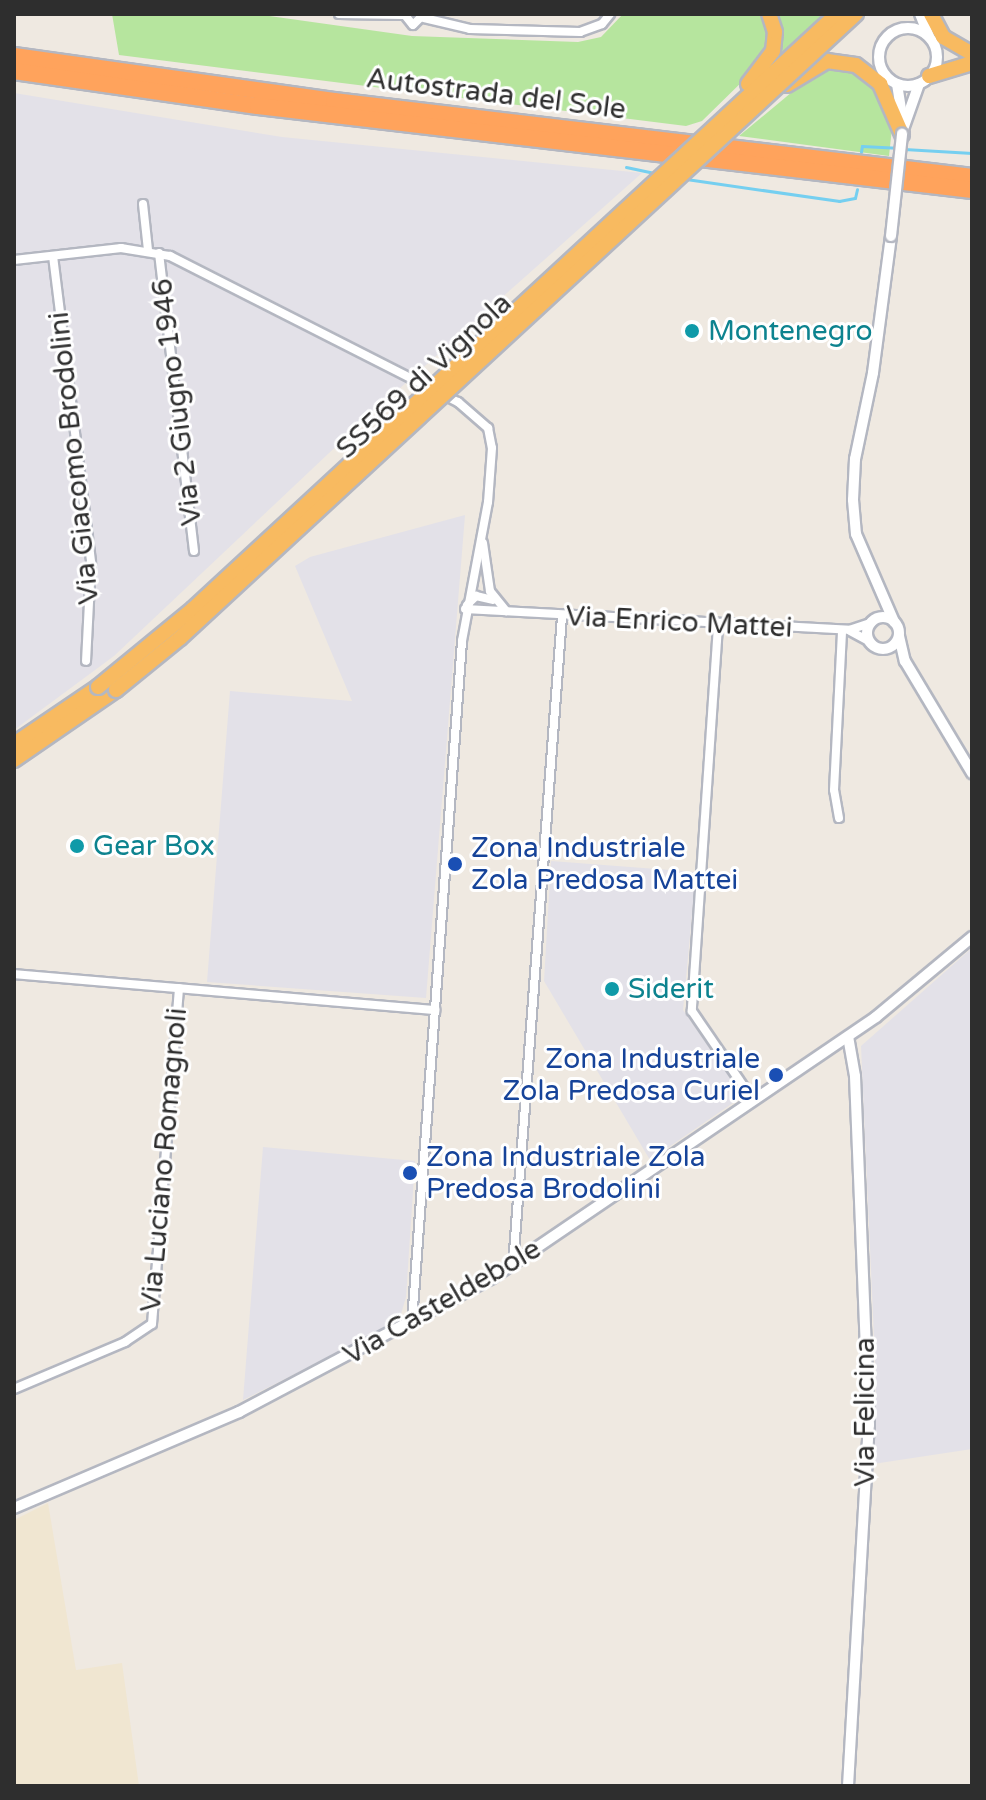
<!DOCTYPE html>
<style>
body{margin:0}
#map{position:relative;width:986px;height:1800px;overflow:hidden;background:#efe9e1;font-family:"Varela Round",sans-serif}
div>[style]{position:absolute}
.industrial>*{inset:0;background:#e3e1e8}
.education>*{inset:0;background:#f0e6d1}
.green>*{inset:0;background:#b6e59e}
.stream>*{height:3px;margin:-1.5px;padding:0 1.5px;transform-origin:1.5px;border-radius:1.5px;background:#75cff0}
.roads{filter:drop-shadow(2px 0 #b4b7c1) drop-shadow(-2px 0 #b4b7c1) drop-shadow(0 2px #b4b7c1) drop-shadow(0 -2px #b4b7c1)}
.minor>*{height:8px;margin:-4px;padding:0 4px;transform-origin:4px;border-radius:4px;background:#fff}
.tertiary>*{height:10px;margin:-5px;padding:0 5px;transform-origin:5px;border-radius:5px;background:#fff}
.tertiary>.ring{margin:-5px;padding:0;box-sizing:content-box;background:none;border:10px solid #fff;border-radius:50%}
.trunk>*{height:14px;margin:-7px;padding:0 7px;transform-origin:7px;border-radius:7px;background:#f8ba60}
.motorway>*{height:16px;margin:-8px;padding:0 8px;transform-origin:8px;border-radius:8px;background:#ffa35c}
.bridges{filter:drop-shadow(2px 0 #b4b7c1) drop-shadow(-2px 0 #b4b7c1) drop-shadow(0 2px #b4b7c1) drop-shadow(0 -2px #b4b7c1)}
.tertiary-bridge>*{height:10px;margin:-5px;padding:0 5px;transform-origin:5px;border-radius:5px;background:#fff}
.trunk-bridge>*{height:14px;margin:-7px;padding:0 7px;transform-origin:7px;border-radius:7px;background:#f8ba60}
.dots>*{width:22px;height:22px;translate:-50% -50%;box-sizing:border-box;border:4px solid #fff;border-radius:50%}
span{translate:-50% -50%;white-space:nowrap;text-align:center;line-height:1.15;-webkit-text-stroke:6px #fff;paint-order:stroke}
.street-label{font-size:28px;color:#2e2e2e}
.culture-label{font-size:28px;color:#0d838f}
.left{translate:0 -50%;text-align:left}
.transit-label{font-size:28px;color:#164399}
.right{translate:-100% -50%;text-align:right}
.frame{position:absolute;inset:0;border:16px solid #2e2e2e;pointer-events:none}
</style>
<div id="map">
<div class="industrial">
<div style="clip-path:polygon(14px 93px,282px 137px,642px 173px,364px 420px,114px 656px,14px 730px)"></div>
<div style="clip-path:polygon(465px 515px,426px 998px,207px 982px,230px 691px,352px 701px,295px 566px,310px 557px)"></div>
<div style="clip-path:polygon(551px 861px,696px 872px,683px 1010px,743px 1096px,650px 1160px,544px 981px)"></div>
<div style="clip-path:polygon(972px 948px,972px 1449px,873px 1464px,876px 1382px,861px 1046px)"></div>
<div style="clip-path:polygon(263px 1147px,415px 1161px,406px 1297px,401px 1314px,388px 1327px,243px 1400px)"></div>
</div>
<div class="education">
<div style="clip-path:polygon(48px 1503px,76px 1670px,122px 1663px,139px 1786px,14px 1786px,14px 1520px)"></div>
</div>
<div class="green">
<div style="clip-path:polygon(112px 14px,255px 14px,412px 36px,578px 42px,601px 37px,623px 14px,762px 14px,769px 38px,752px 72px,702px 121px,686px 126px,119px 55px)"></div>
<div style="clip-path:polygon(778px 14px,826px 14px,778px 60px,783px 38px)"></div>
<div style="clip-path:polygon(832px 67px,871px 77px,893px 119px,889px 156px,739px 136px,810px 77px)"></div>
</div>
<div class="stream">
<div style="left:904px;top:149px;width:68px;rotate:3.4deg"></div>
<div style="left:861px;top:152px;width:6px;rotate:-81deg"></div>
<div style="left:862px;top:146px;width:34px;rotate:3deg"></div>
<div style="left:626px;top:167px;width:30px;rotate:12deg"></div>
<div style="left:686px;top:179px;width:155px;rotate:8.2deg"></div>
<div style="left:839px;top:201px;width:16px;rotate:-11deg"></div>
<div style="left:855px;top:198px;width:9px;rotate:-77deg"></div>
</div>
<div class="roads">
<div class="minor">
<div style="left:339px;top:14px;width:64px;rotate:0.9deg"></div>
<div style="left:404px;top:14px;width:14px;rotate:51deg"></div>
<div style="left:413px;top:25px;width:16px;rotate:-45deg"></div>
<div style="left:424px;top:18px;width:47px;rotate:13.4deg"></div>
<div style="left:470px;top:29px;width:110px;rotate:1.6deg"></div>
<div style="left:580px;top:32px;width:23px;rotate:-20deg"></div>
<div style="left:602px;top:24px;width:13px;rotate:-51deg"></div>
<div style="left:143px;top:204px;width:46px;rotate:83.8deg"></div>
<div style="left:159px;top:253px;width:300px;rotate:83.3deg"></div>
<div style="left:53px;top:256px;width:309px;rotate:82.9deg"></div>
<div style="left:91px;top:563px;width:98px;rotate:92.9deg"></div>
<div style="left:14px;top:260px;width:108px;rotate:-6.4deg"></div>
<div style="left:121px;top:248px;width:50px;rotate:9.3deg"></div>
<div style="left:170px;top:256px;width:323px;rotate:26.9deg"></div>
<div style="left:458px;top:402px;width:40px;rotate:41deg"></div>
<div style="left:488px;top:428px;width:20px;rotate:79deg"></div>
<div style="left:492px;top:448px;width:54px;rotate:94.2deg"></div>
<div style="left:488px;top:502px;width:141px;rotate:100.6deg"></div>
<div style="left:462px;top:641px;width:683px;rotate:94.2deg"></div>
<div style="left:483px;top:543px;width:49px;rotate:81.7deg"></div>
<div style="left:490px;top:591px;width:26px;rotate:51deg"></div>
<div style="left:467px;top:605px;width:13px;rotate:-45deg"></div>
<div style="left:476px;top:596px;width:17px;rotate:13deg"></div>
<div style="left:465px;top:609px;width:385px;rotate:3.1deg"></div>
<div style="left:849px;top:630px;width:23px;rotate:-18deg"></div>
<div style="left:718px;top:626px;width:386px;rotate:93.9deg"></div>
<div style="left:692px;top:1011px;width:108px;rotate:55.6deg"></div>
<div style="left:850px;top:631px;width:21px;rotate:28deg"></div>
<div style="left:839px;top:818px;width:28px;rotate:-100deg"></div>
<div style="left:834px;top:790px;width:160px;rotate:-87.1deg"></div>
<div style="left:14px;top:974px;width:423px;rotate:4.9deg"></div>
<div style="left:513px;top:1265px;width:651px;rotate:-85.68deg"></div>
<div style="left:14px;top:1389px;width:121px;rotate:-22.9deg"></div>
<div style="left:125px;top:1342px;width:32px;rotate:-34deg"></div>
<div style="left:152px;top:1324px;width:337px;rotate:-85.4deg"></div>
</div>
<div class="tertiary">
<div style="left:920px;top:14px;width:24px;rotate:68deg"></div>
<div class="ring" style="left:879px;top:28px;width:48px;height:48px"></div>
<div style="left:897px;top:84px;width:36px;rotate:81deg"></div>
<div style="left:902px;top:132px;width:51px;rotate:-70.5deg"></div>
<div style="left:891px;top:236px;width:138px;rotate:97.5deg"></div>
<div style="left:873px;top:373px;width:88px;rotate:101.8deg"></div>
<div style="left:855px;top:459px;width:41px;rotate:92.8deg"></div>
<div style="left:853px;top:500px;width:34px;rotate:85deg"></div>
<div style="left:856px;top:534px;width:96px;rotate:66.6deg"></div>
<div class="ring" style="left:867px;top:617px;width:22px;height:22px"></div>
<div style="left:899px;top:636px;width:26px;rotate:77deg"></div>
<div style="left:905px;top:661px;width:131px;rotate:59.1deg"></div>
<div style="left:14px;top:1508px;width:245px;rotate:-23.1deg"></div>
<div style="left:239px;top:1412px;width:286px;rotate:-27.9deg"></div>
<div style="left:492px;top:1278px;width:464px;rotate:-34.2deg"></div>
<div style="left:876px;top:1017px;width:125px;rotate:-39.8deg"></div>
<div style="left:848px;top:1786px;width:362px;rotate:-86.7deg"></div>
<div style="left:869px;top:1425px;width:349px;rotate:-92.3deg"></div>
<div style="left:855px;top:1076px;width:40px;rotate:-100deg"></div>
</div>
<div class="trunk">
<div style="left:931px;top:14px;width:26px;rotate:62deg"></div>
<div style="left:943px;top:37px;width:34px;rotate:30deg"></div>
<div style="left:929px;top:76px;width:45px;rotate:-16.8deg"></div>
<div style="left:787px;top:85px;width:47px;rotate:-31deg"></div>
<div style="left:827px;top:61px;width:29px;rotate:8deg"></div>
<div style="left:856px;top:65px;width:31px;rotate:38deg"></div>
<div style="left:880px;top:84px;width:55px;rotate:66.3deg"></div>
<div style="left:14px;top:744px;width:102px;rotate:-34.2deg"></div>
<div style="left:14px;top:760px;width:124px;rotate:-34.5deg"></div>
</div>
<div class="motorway">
<div style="left:14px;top:56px;width:323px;rotate:8deg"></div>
<div style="left:334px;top:101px;width:643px;rotate:6.79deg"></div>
<div style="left:14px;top:71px;width:246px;rotate:8.2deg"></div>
<div style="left:258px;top:106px;width:719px;rotate:6.71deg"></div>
</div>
</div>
<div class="bridges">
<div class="tertiary-bridge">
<div style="left:891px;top:236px;width:103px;rotate:-83.8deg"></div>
</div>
<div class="trunk-bridge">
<div style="left:748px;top:84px;width:41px;rotate:-52.9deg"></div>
<div style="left:773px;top:51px;width:19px;rotate:-84deg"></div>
<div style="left:775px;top:32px;width:19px;rotate:-108deg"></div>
<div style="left:98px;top:687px;width:123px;rotate:-39.4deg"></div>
<div style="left:193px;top:609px;width:877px;rotate:-42.74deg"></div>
<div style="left:116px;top:690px;width:82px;rotate:-39.1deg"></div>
<div style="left:180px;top:638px;width:920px;rotate:-42.71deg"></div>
</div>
</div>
<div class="dots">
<div style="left:692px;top:331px;background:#0f9aa8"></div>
<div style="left:77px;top:846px;background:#0f9aa8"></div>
<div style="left:455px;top:864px;background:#1a4fb4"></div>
<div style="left:612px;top:989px;background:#0f9aa8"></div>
<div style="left:776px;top:1075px;background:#1a4fb4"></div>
<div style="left:410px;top:1173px;background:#1a4fb4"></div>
</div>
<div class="street-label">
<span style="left:496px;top:94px;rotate:7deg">Autostrada del Sole</span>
<span style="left:424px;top:376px;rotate:-43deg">SS569 di Vignola</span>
<span style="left:177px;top:402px;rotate:-97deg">Via 2 Giugno 1946</span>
<span style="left:74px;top:458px;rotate:-96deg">Via Giacomo Brodolini</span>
<span style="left:679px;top:622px;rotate:3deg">Via Enrico Mattei</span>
<span style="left:164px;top:1160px;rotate:-85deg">Via Luciano Romagnoli</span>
<span style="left:442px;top:1302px;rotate:-30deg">Via Casteldebole</span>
<span style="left:865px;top:1412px;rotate:-90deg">Via Felicina</span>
</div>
<div class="culture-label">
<span class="left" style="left:708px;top:331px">Montenegro</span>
<span class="left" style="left:93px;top:846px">Gear Box</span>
<span class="left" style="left:628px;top:989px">Siderit</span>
</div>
<div class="transit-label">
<span class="left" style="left:471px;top:864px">Zona Industriale<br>Zola Predosa Mattei</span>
<span class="right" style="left:760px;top:1075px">Zona Industriale<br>Zola Predosa Curiel</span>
<span class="left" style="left:426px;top:1173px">Zona Industriale Zola<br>Predosa Brodolini</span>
</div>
<div class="frame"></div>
</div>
